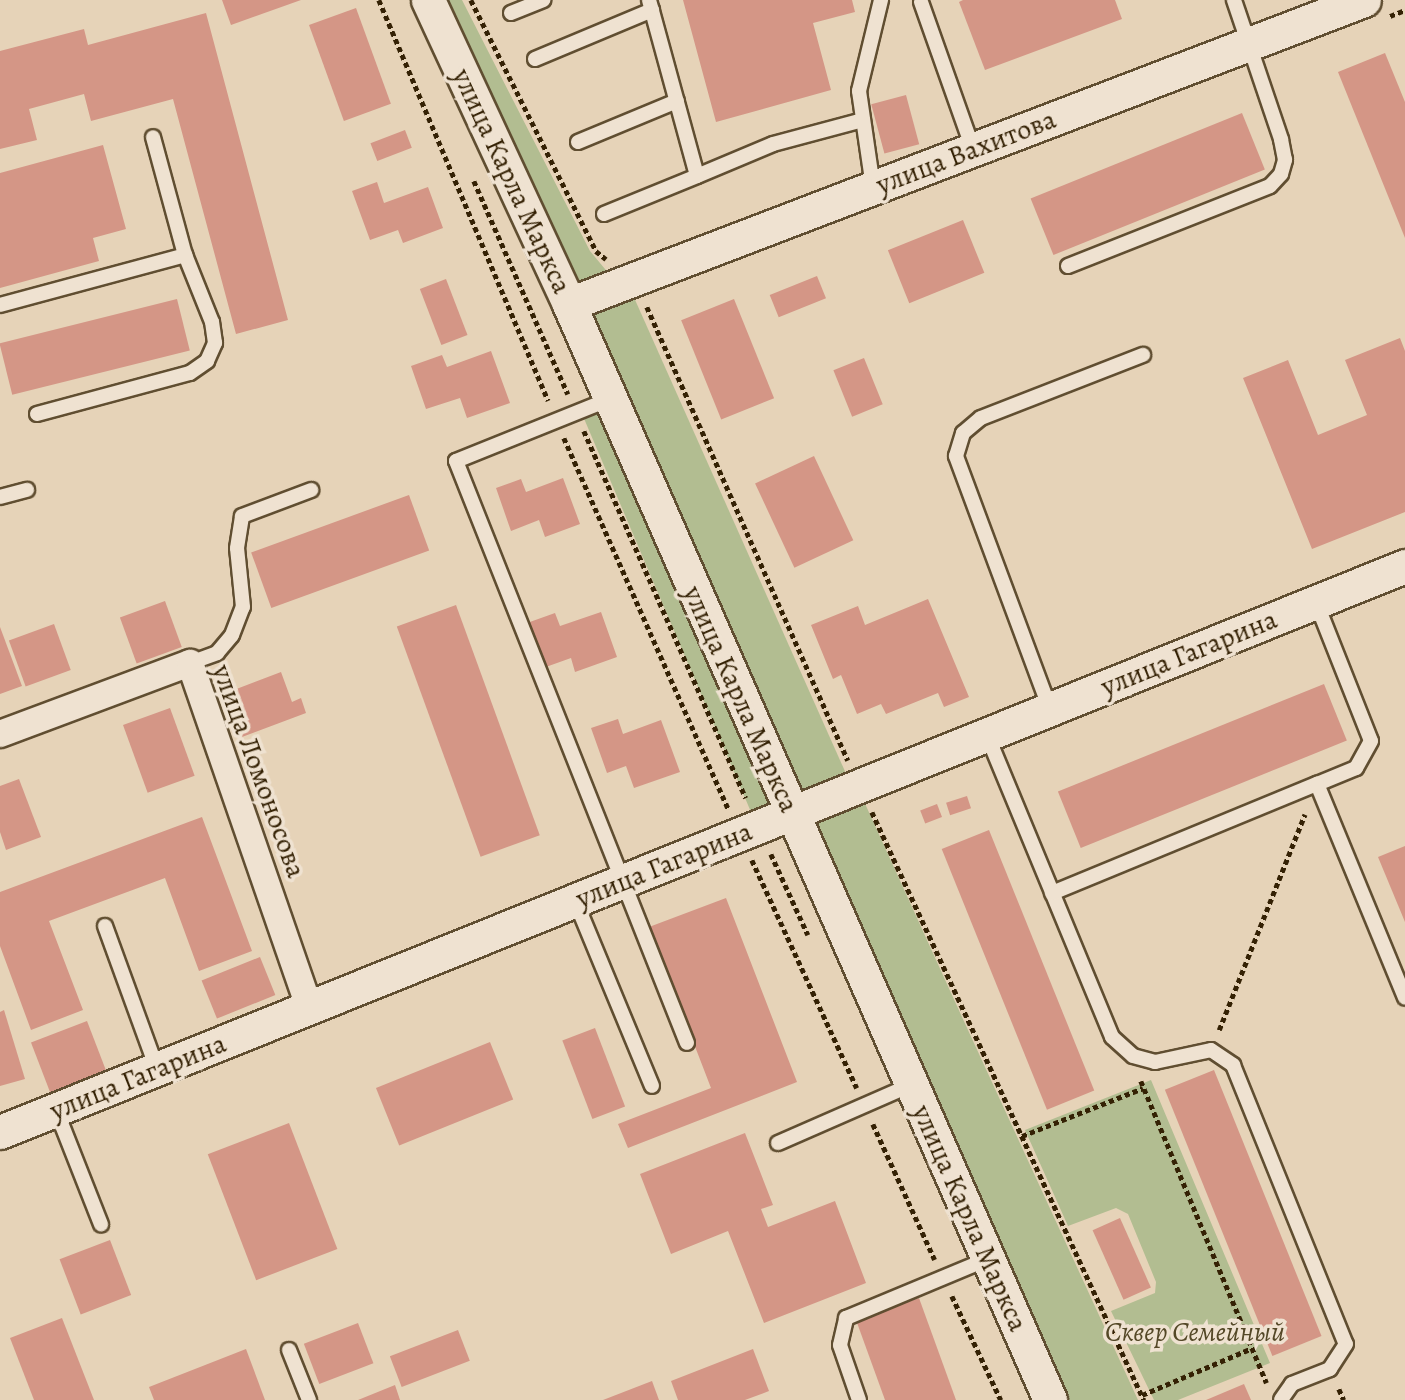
<!DOCTYPE html>
<meta charset="utf-8">
<style>
body{margin:0}
#map{position:relative;width:1405px;height:1400px;overflow:hidden;background:#e6d3b8;font-family:Alegreya,serif}
div>[style]{position:absolute}
.green>*{inset:0;background:#b2bd91;transform-origin:0 0}
.building>*{inset:0;background:#d49686;transform-origin:0 0}
.path>*{height:4.5px;margin-top:-2.25px;transform-origin:0;background:repeating-linear-gradient(90deg,#342104 0 5px,transparent 0 8.5px)}
.roads{filter:drop-shadow(2px 0 #604e31) drop-shadow(-2px 0 #604e31) drop-shadow(0 2px #604e31) drop-shadow(0 -2px #604e31)}
.service>*{height:14px;margin:-7px;padding:0 7px;transform-origin:7px;border-radius:7px;background:#efe2d1}
.minor>*{height:26px;margin:-13px;padding:0 13px;transform-origin:13px;border-radius:13px;background:#efe2d1}
.tertiary>*{height:33px;margin:-16.5px;padding:0 16.5px;transform-origin:16.5px;border-radius:16.5px;background:#efe2d1}
span{translate:-50% -50%;white-space:nowrap;text-align:center;line-height:1.15;-webkit-text-stroke:7px #efe2d1;paint-order:stroke}
.street-label{font-size:28px;color:#342104}
.park-label{font-size:28px;color:#544827;font-style:italic}
</style>
<div id="map">
<div class="green">
<div style="clip-path:polygon(432px 0,462px 0,590px 251px,615px 281px,572px 297px)"></div>
<div style="left:632px;top:293px;width:534px;height:57px;rotate:66deg"></div>
<div style="left:608px;top:406px;width:435px;height:27px;rotate:67deg"></div>
<div style="clip-path:polygon(862px 797px,962px 1017px,1138px 1400px,1061px 1400px,805px 821px)"></div>
<div style="clip-path:polygon(1151px 1080px,1270px 1363px,1178px 1400px,1154px 1400px,1111px 1311px,1155px 1293px,1156px 1282px,1128px 1214px,1116px 1208px,1068px 1226px,1025px 1130px)"></div>
</div>
<div class="building">
<div style="clip-path:polygon(222px 0,301px 0,231px 25px)"></div>
<div style="clip-path:polygon(683px 0,852px 0,855px 12px,813px 23px,831px 90px,716px 122px)"></div>
<div style="clip-path:polygon(963px 0,1115px 0,1122px 19px,985px 70px,959px 2px)"></div>
<div style="left:356px;top:8px;width:102px;height:50px;rotate:70deg"></div>
<div style="clip-path:polygon(206px 13px,288px 320px,236px 334px,173px 99px,91px 121px,84px 94px,29px 109px,37px 140px,0 149px,0 51px,84px 29px,88px 45px)"></div>
<div style="clip-path:polygon(1385px 53px,1405px 102px,1405px 238px,1338px 72px)"></div>
<div style="left:906px;top:95px;width:51px;height:36px;rotate:75deg"></div>
<div style="left:1242px;top:113px;width:61px;height:228px;rotate:68deg"></div>
<div style="left:405px;top:130px;width:19px;height:37px;rotate:69deg"></div>
<div style="clip-path:polygon(103px 145px,126px 229px,93px 238px,99px 261px,0 288px,0 173px)"></div>
<div style="clip-path:polygon(377px 182px,384px 203px,428px 187px,443px 228px,403px 243px,398px 230px,370px 240px,352px 191px)"></div>
<div style="left:963px;top:220px;width:57px;height:81px;rotate:68deg"></div>
<div style="left:817px;top:276px;width:24px;height:51px;rotate:68deg"></div>
<div style="left:446px;top:279px;width:60px;height:28px;rotate:69deg"></div>
<div style="left:177px;top:299px;width:53px;height:183px;rotate:76deg"></div>
<div style="left:734px;top:299px;width:107px;height:57px;rotate:68deg"></div>
<div style="clip-path:polygon(1400px 338px,1405px 351px,1405px 512px,1312px 549px,1243px 378px,1288px 360px,1318px 435px,1367px 415px,1345px 360px)"></div>
<div style="clip-path:polygon(491px 351px,510px 403px,467px 418px,460px 398px,426px 409px,411px 366px,442px 355px,447px 367px)"></div>
<div style="left:864px;top:358px;width:50px;height:33px;rotate:68deg"></div>
<div style="left:814px;top:456px;width:93px;height:65px;rotate:65deg"></div>
<div style="clip-path:polygon(563px 478px,580px 524px,545px 537px,539px 520px,511px 531px,496px 488px,521px 479px,526px 492px)"></div>
<div style="left:409px;top:495px;width:59px;height:168px;rotate:70deg"></div>
<div style="clip-path:polygon(928px 599px,969px 697px,944px 707px,938px 693px,886px 714px,881px 704px,857px 714px,841px 675px,833px 679px,811px 625px,858px 606px,865px 625px)"></div>
<div style="left:165px;top:601px;width:49px;height:48px;rotate:70deg"></div>
<div style="left:456px;top:605px;width:245px;height:63px;rotate:70deg"></div>
<div style="clip-path:polygon(601px 612px,617px 657px,575px 672px,571px 658px,543px 668px,527px 623px,555px 613px,560px 626px)"></div>
<div style="left:54px;top:624px;width:49px;height:48px;rotate:70deg"></div>
<div style="clip-path:polygon(0 627px,22px 686px,0 694px)"></div>
<div style="clip-path:polygon(281px 672px,292px 702px,301px 698px,306px 713px,242px 737px,226px 693px)"></div>
<div style="left:1324px;top:684px;width:61px;height:287px;rotate:68deg"></div>
<div style="left:170px;top:708px;width:72px;height:50px;rotate:70deg"></div>
<div style="clip-path:polygon(618px 719px,623px 734px,661px 720px,680px 772px,634px 788px,626px 766px,607px 773px,591px 728px)"></div>
<div style="clip-path:polygon(19px 779px,41px 837px,6px 850px,0 832px,0 786px)"></div>
<div style="left:967px;top:796px;width:13px;height:22px;rotate:72deg"></div>
<div style="left:937px;top:804px;width:14px;height:18px;rotate:69deg"></div>
<div style="clip-path:polygon(202px 817px,252px 951px,199px 971px,165px 878px,49px 921px,83px 1010px,31px 1030px,0 946px,0 892px)"></div>
<div style="left:989px;top:830px;width:281px;height:51px;rotate:68deg"></div>
<div style="clip-path:polygon(1405px 846px,1405px 922px,1378px 857px)"></div>
<div style="clip-path:polygon(726px 898px,797px 1082px,628px 1148px,618px 1124px,711px 1088px,649px 927px)"></div>
<div style="left:260px;top:957px;width:41px;height:63px;rotate:68deg"></div>
<div style="clip-path:polygon(4px 1010px,25px 1079px,0 1086px,0 1012px)"></div>
<div style="left:87px;top:1021px;width:60px;height:60px;rotate:69deg"></div>
<div style="left:595px;top:1028px;width:84px;height:35px;rotate:69deg"></div>
<div style="left:490px;top:1042px;width:62px;height:123px;rotate:68deg"></div>
<div style="left:1214px;top:1070px;width:287px;height:53px;rotate:68deg"></div>
<div style="left:289px;top:1123px;width:135px;height:87px;rotate:69deg"></div>
<div style="clip-path:polygon(745px 1133px,773px 1205px,761px 1209px,768px 1227px,835px 1201px,866px 1283px,764px 1323px,728px 1231px,671px 1254px,640px 1174px)"></div>
<div style="left:1120px;top:1218px;width:76px;height:30px;rotate:66deg"></div>
<div style="left:110px;top:1240px;width:59px;height:54px;rotate:69deg"></div>
<div style="clip-path:polygon(919px 1298px,956px 1400px,885px 1400px,856px 1320px)"></div>
<div style="clip-path:polygon(62px 1318px,94px 1400px,34px 1400px,10px 1338px)"></div>
<div style="left:358px;top:1323px;width:43px;height:58px;rotate:69deg"></div>
<div style="left:458px;top:1330px;width:33px;height:73px;rotate:69deg"></div>
<div style="clip-path:polygon(246px 1349px,265px 1400px,154px 1400px,149px 1387px)"></div>
<div style="clip-path:polygon(753px 1349px,769px 1391px,745px 1400px,678px 1400px,671px 1381px)"></div>
<div style="clip-path:polygon(652px 1381px,659px 1400px,603px 1400px)"></div>
<div style="clip-path:polygon(1244px 1384px,1251px 1400px,1206px 1400px)"></div>
<div style="clip-path:polygon(395px 1385px,400px 1400px,358px 1400px)"></div>
</div>
<div class="path">
<div style="left:379px;top:0;width:435px;rotate:67.1deg"></div>
<div style="left:471px;top:0;width:280px;rotate:63.5deg"></div>
<div style="left:596px;top:251px;width:13px;rotate:39deg"></div>
<div style="left:1390px;top:16px;width:16px;rotate:-22deg"></div>
<div style="left:474px;top:181px;width:233px;rotate:66.2deg"></div>
<div style="left:647px;top:307px;width:496px;rotate:66.1deg"></div>
<div style="left:584px;top:431px;width:401px;rotate:66.2deg"></div>
<div style="left:564px;top:438px;width:405px;rotate:66.1deg"></div>
<div style="left:872px;top:812px;width:648px;rotate:65.18deg"></div>
<div style="left:771px;top:854px;width:89px;rotate:65.4deg"></div>
<div style="left:752px;top:860px;width:251px;rotate:65.3deg"></div>
<div style="left:1219px;top:1030px;width:232px;rotate:-68.3deg"></div>
<div style="left:1141px;top:1081px;width:327px;rotate:67.4deg"></div>
<div style="left:873px;top:1124px;width:149px;rotate:65.5deg"></div>
<div style="left:1022px;top:1136px;width:130px;rotate:-21.6deg"></div>
<div style="left:952px;top:1296px;width:115px;rotate:64.8deg"></div>
<div style="left:1339px;top:1389px;width:12px;rotate:66deg"></div>
<div style="left:1142px;top:1395px;width:117px;rotate:-23.1deg"></div>
</div>
<div class="roads">
<div class="service">
<div style="left:649px;top:0;width:182px;rotate:74.7deg"></div>
<div style="left:697px;top:176px;width:82px;rotate:-22.8deg"></div>
<div style="left:773px;top:144px;width:93px;rotate:-14.9deg"></div>
<div style="left:921px;top:2px;width:156px;rotate:70.5deg"></div>
<div style="left:511px;top:13px;width:35px;rotate:-22deg"></div>
<div style="left:535px;top:59px;width:127px;rotate:-22.7deg"></div>
<div style="left:578px;top:142px;width:107px;rotate:-22.5deg"></div>
<div style="left:873px;top:187px;width:97px;rotate:-98.3deg"></div>
<div style="left:859px;top:91px;width:94px;rotate:-76.4deg"></div>
<div style="left:604px;top:214px;width:100px;rotate:-22.2deg"></div>
<div style="left:1068px;top:266px;width:217px;rotate:-21.6deg"></div>
<div style="left:1270px;top:186px;width:16px;rotate:-47deg"></div>
<div style="left:1281px;top:174px;width:15px;rotate:-74deg"></div>
<div style="left:1285px;top:160px;width:21px;rotate:-101deg"></div>
<div style="left:1281px;top:139px;width:147px;rotate:-108.7deg"></div>
<div style="left:0;top:305px;width:192px;rotate:-15.1deg"></div>
<div style="left:185px;top:255px;width:122px;rotate:-105.2deg"></div>
<div style="left:610px;top:399px;width:166px;rotate:158.1deg"></div>
<div style="left:456px;top:461px;width:626px;rotate:68.35deg"></div>
<div style="left:37px;top:414px;width:158px;rotate:-15deg"></div>
<div style="left:190px;top:373px;width:21px;rotate:-35deg"></div>
<div style="left:207px;top:361px;width:20px;rotate:-66deg"></div>
<div style="left:215px;top:343px;width:21px;rotate:-98deg"></div>
<div style="left:212px;top:322px;width:72px;rotate:-111.9deg"></div>
<div style="left:0;top:497px;width:28px;rotate:-15deg"></div>
<div style="left:1316px;top:602px;width:149px;rotate:68.4deg"></div>
<div style="left:1371px;top:741px;width:31px;rotate:119deg"></div>
<div style="left:1356px;top:768px;width:42px;rotate:157.7deg"></div>
<div style="left:190px;top:663px;width:29px;rotate:-20deg"></div>
<div style="left:217px;top:653px;width:23px;rotate:-50deg"></div>
<div style="left:232px;top:635px;width:30px;rotate:-69deg"></div>
<div style="left:243px;top:607px;width:59px;rotate:-95.8deg"></div>
<div style="left:237px;top:548px;width:32px;rotate:-81deg"></div>
<div style="left:242px;top:516px;width:74px;rotate:-20.6deg"></div>
<div style="left:1050px;top:709px;width:270px;rotate:-110.4deg"></div>
<div style="left:956px;top:456px;width:24px;rotate:-73deg"></div>
<div style="left:963px;top:433px;width:23px;rotate:-40deg"></div>
<div style="left:981px;top:418px;width:174px;rotate:-21.3deg"></div>
<div style="left:987px;top:735px;width:327px;rotate:67.5deg"></div>
<div style="left:1112px;top:1037px;width:28px;rotate:42deg"></div>
<div style="left:1133px;top:1056px;width:23px;rotate:15deg"></div>
<div style="left:1155px;top:1062px;width:57px;rotate:-12.1deg"></div>
<div style="left:1211px;top:1050px;width:27px;rotate:34deg"></div>
<div style="left:1233px;top:1065px;width:301px;rotate:68deg"></div>
<div style="left:1346px;top:1344px;width:30px;rotate:123deg"></div>
<div style="left:1330px;top:1369px;width:41px;rotate:158.5deg"></div>
<div style="left:1292px;top:1384px;width:19px;rotate:125deg"></div>
<div style="left:1052px;top:893px;width:287px;rotate:-22.4deg"></div>
<div style="left:1317px;top:784px;width:231px;rotate:67.6deg"></div>
<div style="left:575px;top:900px;width:201px;rotate:67.5deg"></div>
<div style="left:105px;top:926px;width:152px;rotate:70deg"></div>
<div style="left:56px;top:1110px;width:123px;rotate:68.5deg"></div>
<div style="left:778px;top:1143px;width:145px;rotate:-23.6deg"></div>
<div style="left:289px;top:1350px;width:54px;rotate:68.2deg"></div>
<div style="left:859px;top:1400px;width:58px;rotate:-109.1deg"></div>
<div style="left:840px;top:1345px;width:28px;rotate:-77deg"></div>
<div style="left:846px;top:1318px;width:154px;rotate:-22.6deg"></div>
</div>
<div class="minor">
<div style="left:0;top:734px;width:203px;rotate:-20.5deg"></div>
<div style="left:190px;top:663px;width:364px;rotate:70.9deg"></div>
</div>
<div class="tertiary">
<div style="left:428px;top:0;width:335px;rotate:65.1deg"></div>
<div style="left:569px;top:304px;width:1197px;rotate:66.3deg"></div>
<div style="left:569px;top:304px;width:851px;rotate:-20.93deg"></div>
<div style="left:0;top:1132px;width:1515px;rotate:-21.94deg"></div>
</div>
</div>
<div class="street-label">
<span style="left:966px;top:152px;rotate:-21deg">улица Вахитова</span>
<span style="left:512px;top:181px;rotate:65deg">улица Карла Маркса</span>
<span style="left:1189px;top:653px;rotate:-22deg">улица Гагарина</span>
<span style="left:741px;top:699px;rotate:66deg">улица Карла Маркса</span>
<span style="left:259px;top:771px;rotate:70deg">улица Ломоносова</span>
<span style="left:664px;top:865px;rotate:-22deg">улица Гагарина</span>
<span style="left:138px;top:1077px;rotate:-22deg">улица Гагарина</span>
<span style="left:970px;top:1218px;rotate:66deg">улица Карла Маркса</span>
</div>
<div class="park-label">
<span style="left:1195px;top:1332px">Сквер Семейный</span>
</div>
</div>
